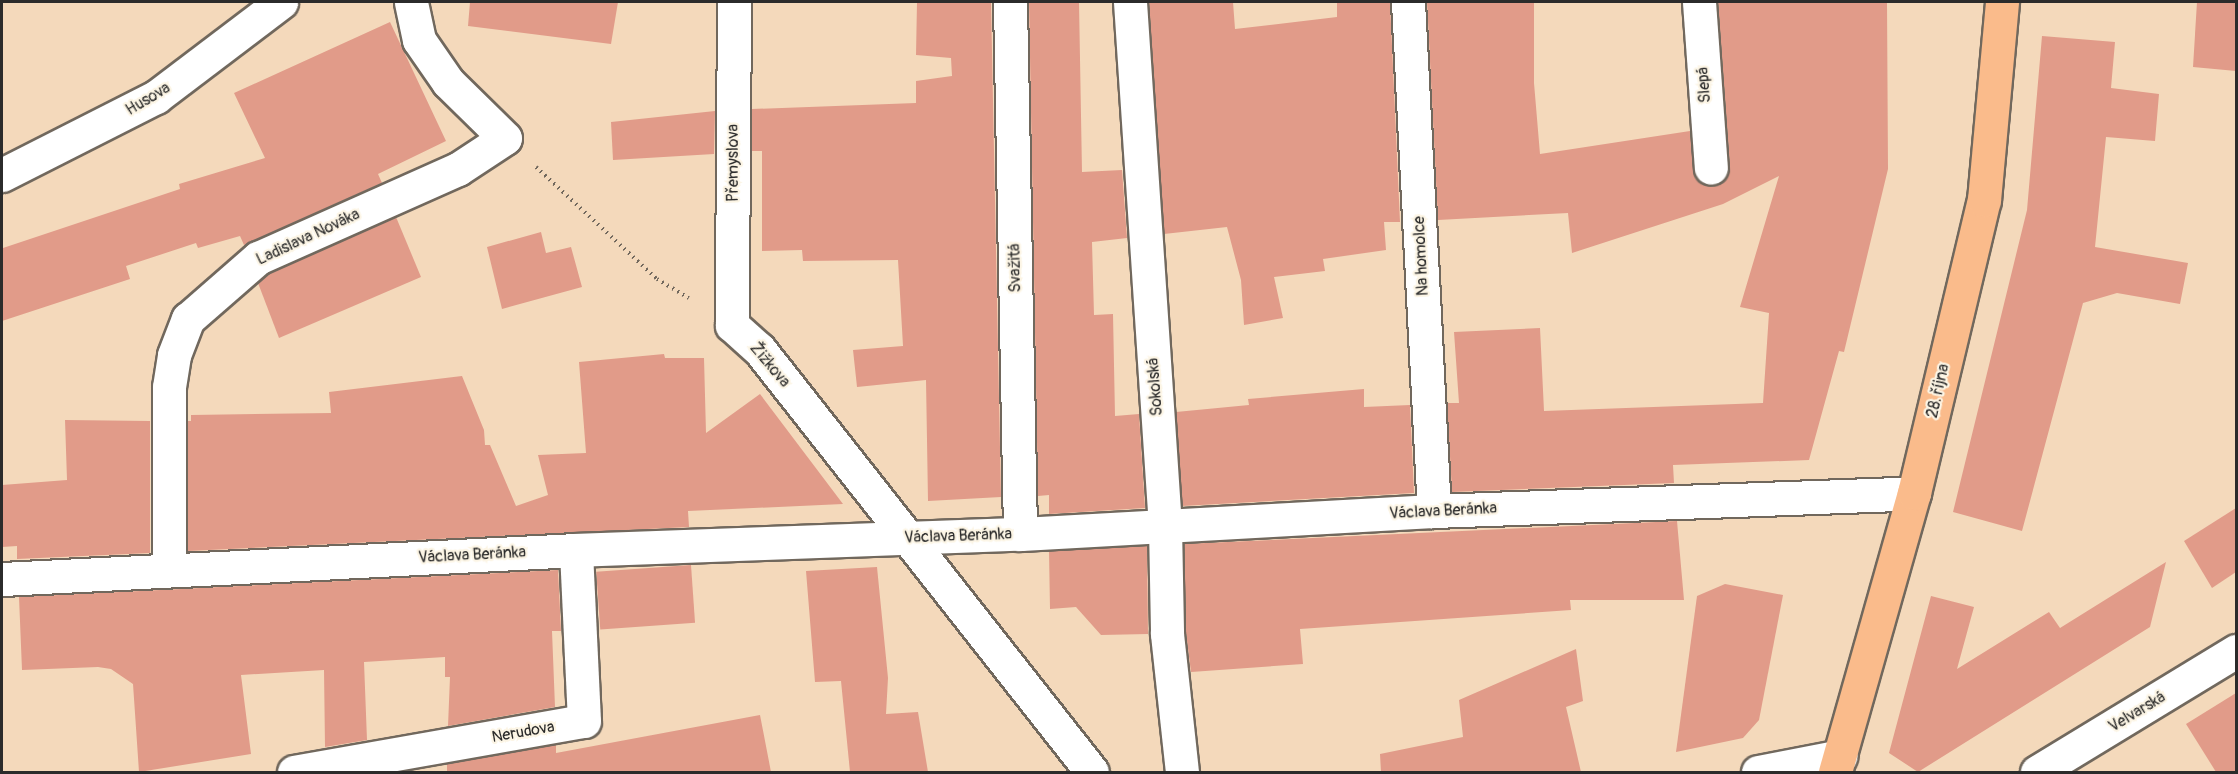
<!DOCTYPE html>
<meta charset="utf-8">
<style>
body{margin:0}
#map{position:relative;width:2238px;height:774px;overflow:hidden;background:#f4d9bb;font-family:Pangolin,sans-serif}
div>[style]{position:absolute}
.building>*{inset:0;background:#e19b89;transform-origin:0 0}
.path>*{height:4px;margin-top:-2px;transform-origin:0;background:repeating-linear-gradient(90deg,#71685d 0 1.5px,transparent 0 6px)}
.roads{filter:drop-shadow(2px 0 #71685d) drop-shadow(-2px 0 #71685d) drop-shadow(0 2px #71685d) drop-shadow(0 -2px #71685d)}
.minor>*{height:33px;margin:-16.5px;padding:0 16.5px;transform-origin:16.5px;border-radius:16.5px;background:#fff}
.major>*{height:33px;margin:-16.5px;padding:0 16.5px;transform-origin:16.5px;border-radius:16.5px;background:#fabb8b}
span{translate:-50% -50%;white-space:nowrap;text-align:center;line-height:1.15;-webkit-text-stroke:4.5px #fcf5e5;paint-order:stroke}
.street-label{font-size:16px;color:#2b2b2b}
.frame{position:absolute;inset:0;border:3px solid #2b2b2b;pointer-events:none}
</style>
<div id="map">
<div class="building">
<div style="clip-path:polygon(470px 2px,618px 2px,611px 44px,468px 26px)"></div>
<div style="clip-path:polygon(917px 2px,991px 2px,1001px 497px,928px 501px,926px 380px,857px 387px,853px 350px,903px 346px,898px 260px,803px 261px,802px 250px,762px 251px,762px 151px,752px 151px,752px 109px,916px 103px,916px 81px,952px 76px,951px 58px,916px 55px)"></div>
<div style="clip-path:polygon(1029px 2px,1079px 2px,1082px 172px,1122px 170px,1127px 238px,1092px 242px,1094px 315px,1113px 314px,1115px 416px,1139px 414px,1145px 508px,1049px 514px,1049px 495px,1038px 496px)"></div>
<div style="clip-path:polygon(1149px 2px,1233px 2px,1235px 29px,1337px 17px,1337px 2px,1390px 2px,1400px 222px,1384px 222px,1386px 250px,1323px 259px,1325px 271px,1274px 277px,1283px 318px,1244px 325px,1241px 280px,1227px 227px,1164px 234px)"></div>
<div style="clip-path:polygon(1427px 2px,1534px 2px,1534px 83px,1540px 154px,1690px 131px,1695px 178px,1712px 187px,1722px 183px,1730px 167px,1718px 2px,1887px 2px,1888px 169px,1844px 352px,1839px 351px,1809px 460px,1673px 465px,1674px 483px,1452px 492px,1447px 403px,1459px 403px,1454px 332px,1540px 328px,1544px 411px,1763px 403px,1769px 313px,1740px 307px,1779px 176px,1723px 204px,1572px 253px,1568px 213px,1438px 220px)"></div>
<div style="clip-path:polygon(2197px 2px,2236px 2px,2236px 71px,2193px 67px)"></div>
<div style="clip-path:polygon(390px 22px,446px 141px,378px 174px,382px 183px,244px 245px,240px 236px,198px 248px,196px 243px,126px 266px,130px 279px,2px 321px,3px 248px,180px 189px,179px 184px,265px 158px,234px 93px)"></div>
<div style="clip-path:polygon(2042px 36px,2115px 42px,2111px 88px,2159px 94px,2155px 141px,2106px 137px,2095px 247px,2188px 263px,2180px 304px,2117px 293px,2083px 303px,2022px 531px,1953px 512px,2027px 210px)"></div>
<div style="clip-path:polygon(715px 111px,714px 154px,613px 160px,611px 122px)"></div>
<div style="clip-path:polygon(396px 217px,421px 277px,279px 338px,258px 283px,268px 274px)"></div>
<div style="clip-path:polygon(541px 232px,546px 253px,571px 247px,582px 287px,502px 309px,487px 247px)"></div>
<div style="clip-path:polygon(664px 354px,665px 358px,704px 358px,706px 433px,760px 394px,843px 504px,688px 511px,689px 527px,188px 551px,188px 421px,191px 421px,191px 415px,331px 413px,329px 392px,462px 376px,484px 430px,485px 445px,490px 445px,516px 506px,548px 495px,538px 455px,586px 453px,579px 362px)"></div>
<div style="clip-path:polygon(1364px 389px,1364px 407px,1410px 405px,1414px 493px,1182px 506px,1176px 412px,1249px 405px,1248px 399px)"></div>
<div style="clip-path:polygon(65px 420px,150px 421px,150px 553px,17px 559px,17px 546px,2px 547px,2px 485px,67px 480px)"></div>
<div style="clip-path:polygon(2236px 508px,2236px 572px,2212px 588px,2184px 541px)"></div>
<div style="clip-path:polygon(1677px 521px,1684px 600px,1570px 600px,1571px 610px,1300px 629px,1303px 664px,1191px 672px,1186px 633px,1184px 544px)"></div>
<div style="clip-path:polygon(1147px 546px,1148px 634px,1101px 635px,1076px 607px,1050px 609px,1049px 551px)"></div>
<div style="clip-path:polygon(2166px 562px,2150px 627px,1918px 772px,1889px 753px,1931px 596px,1974px 607px,1957px 669px,2049px 612px,2060px 628px)"></div>
<div style="left:691px;top:565px;width:58px;height:95px;rotate:86deg"></div>
<div style="clip-path:polygon(877px 567px,888px 678px,886px 714px,918px 712px,928px 772px,850px 772px,841px 681px,815px 682px,806px 571px)"></div>
<div style="clip-path:polygon(558px 570px,561px 631px,552px 631px,555px 707px,448px 726px,450px 677px,445px 677px,445px 657px,364px 662px,367px 740px,325px 747px,324px 670px,241px 675px,251px 754px,139px 772px,133px 684px,111px 669px,98px 667px,22px 670px,19px 597px)"></div>
<div style="clip-path:polygon(1725px 584px,1783px 595px,1759px 720px,1743px 738px,1676px 752px,1697px 596px)"></div>
<div style="clip-path:polygon(1576px 649px,1583px 701px,1566px 707px,1581px 772px,1381px 772px,1380px 754px,1463px 737px,1459px 700px)"></div>
<div style="clip-path:polygon(2236px 693px,2236px 772px,2216px 772px,2186px 724px)"></div>
<div style="clip-path:polygon(760px 715px,771px 772px,447px 772px,447px 764px,556px 745px,556px 753px)"></div>
</div>
<div class="path">
<div style="left:536px;top:167px;width:165px;rotate:42.8deg"></div>
<div style="left:657px;top:279px;width:37px;rotate:31deg"></div>
</div>
<div class="roads">
<div class="minor">
<div style="left:734px;top:2px;width:323px;rotate:90.4deg"></div>
<div style="left:732px;top:325px;width:36px;rotate:42deg"></div>
<div style="left:759px;top:349px;width:538px;rotate:51.79deg"></div>
<div style="left:1010px;top:2px;width:532px;rotate:88.92deg"></div>
<div style="left:1130px;top:2px;width:525px;rotate:86.18deg"></div>
<div style="left:1165px;top:526px;width:108px;rotate:88.9deg"></div>
<div style="left:1167px;top:634px;width:139px;rotate:83.8deg"></div>
<div style="left:1408px;top:2px;width:510px;rotate:87.08deg"></div>
<div style="left:1699px;top:2px;width:166px;rotate:85.9deg"></div>
<div style="left:2px;top:175px;width:173px;rotate:-26.9deg"></div>
<div style="left:156px;top:97px;width:157px;rotate:-37.2deg"></div>
<div style="left:169px;top:570px;width:183px;rotate:-90deg"></div>
<div style="left:169px;top:387px;width:32px;rotate:-81deg"></div>
<div style="left:174px;top:355px;width:39px;rotate:-69deg"></div>
<div style="left:188px;top:319px;width:93px;rotate:-41.1deg"></div>
<div style="left:258px;top:258px;width:219px;rotate:-24deg"></div>
<div style="left:458px;top:169px;width:56px;rotate:-33.4deg"></div>
<div style="left:505px;top:138px;width:80px;rotate:-135.5deg"></div>
<div style="left:448px;top:82px;width:51px;rotate:-124.6deg"></div>
<div style="left:419px;top:40px;width:39px;rotate:-102deg"></div>
<div style="left:2px;top:579px;width:575px;rotate:-2.89deg"></div>
<div style="left:576px;top:550px;width:444px;rotate:-2.1deg"></div>
<div style="left:1020px;top:534px;width:415px;rotate:-3.2deg"></div>
<div style="left:1434px;top:511px;width:480px;rotate:-2.1deg"></div>
<div style="left:294px;top:772px;width:294px;rotate:-10deg"></div>
<div style="left:584px;top:721px;width:171px;rotate:-92.7deg"></div>
<div style="left:1758px;top:772px;width:84px;rotate:-11deg"></div>
<div style="left:2037px;top:772px;width:233px;rotate:-31.3deg"></div>
</div>
<div class="major">
<div style="left:1835px;top:772px;width:290px;rotate:-74.2deg"></div>
<div style="left:1914px;top:493px;width:301px;rotate:-76.6deg"></div>
<div style="left:1984px;top:200px;width:199px;rotate:-84.8deg"></div>
</div>
</div>
<div class="street-label">
<span style="left:1704px;top:85px;rotate:-94deg">Slepá</span>
<span style="left:148px;top:99px;rotate:-31deg">Husova</span>
<span style="left:733px;top:163px;rotate:-90deg">Přemyslova</span>
<span style="left:308px;top:237px;rotate:-25deg">Ladislava Nováka</span>
<span style="left:1421px;top:256px;rotate:-93deg">Na homolce</span>
<span style="left:1015px;top:268px;rotate:-91deg">Svažitá</span>
<span style="left:770px;top:365px;rotate:50deg">Žižkova</span>
<span style="left:1155px;top:387px;rotate:-94deg">Sokolská</span>
<span style="left:1938px;top:391px;rotate:-77deg">28. října</span>
<span style="left:1443px;top:511px;rotate:-3deg">Václava Beránka</span>
<span style="left:958px;top:536px;rotate:-2deg">Václava Beránka</span>
<span style="left:472px;top:555px;rotate:-3deg">Václava Beránka</span>
<span style="left:2137px;top:712px;rotate:-31deg">Velvarská</span>
<span style="left:523px;top:732px;rotate:-10deg">Nerudova</span>
</div>
<div class="frame"></div>
</div>
